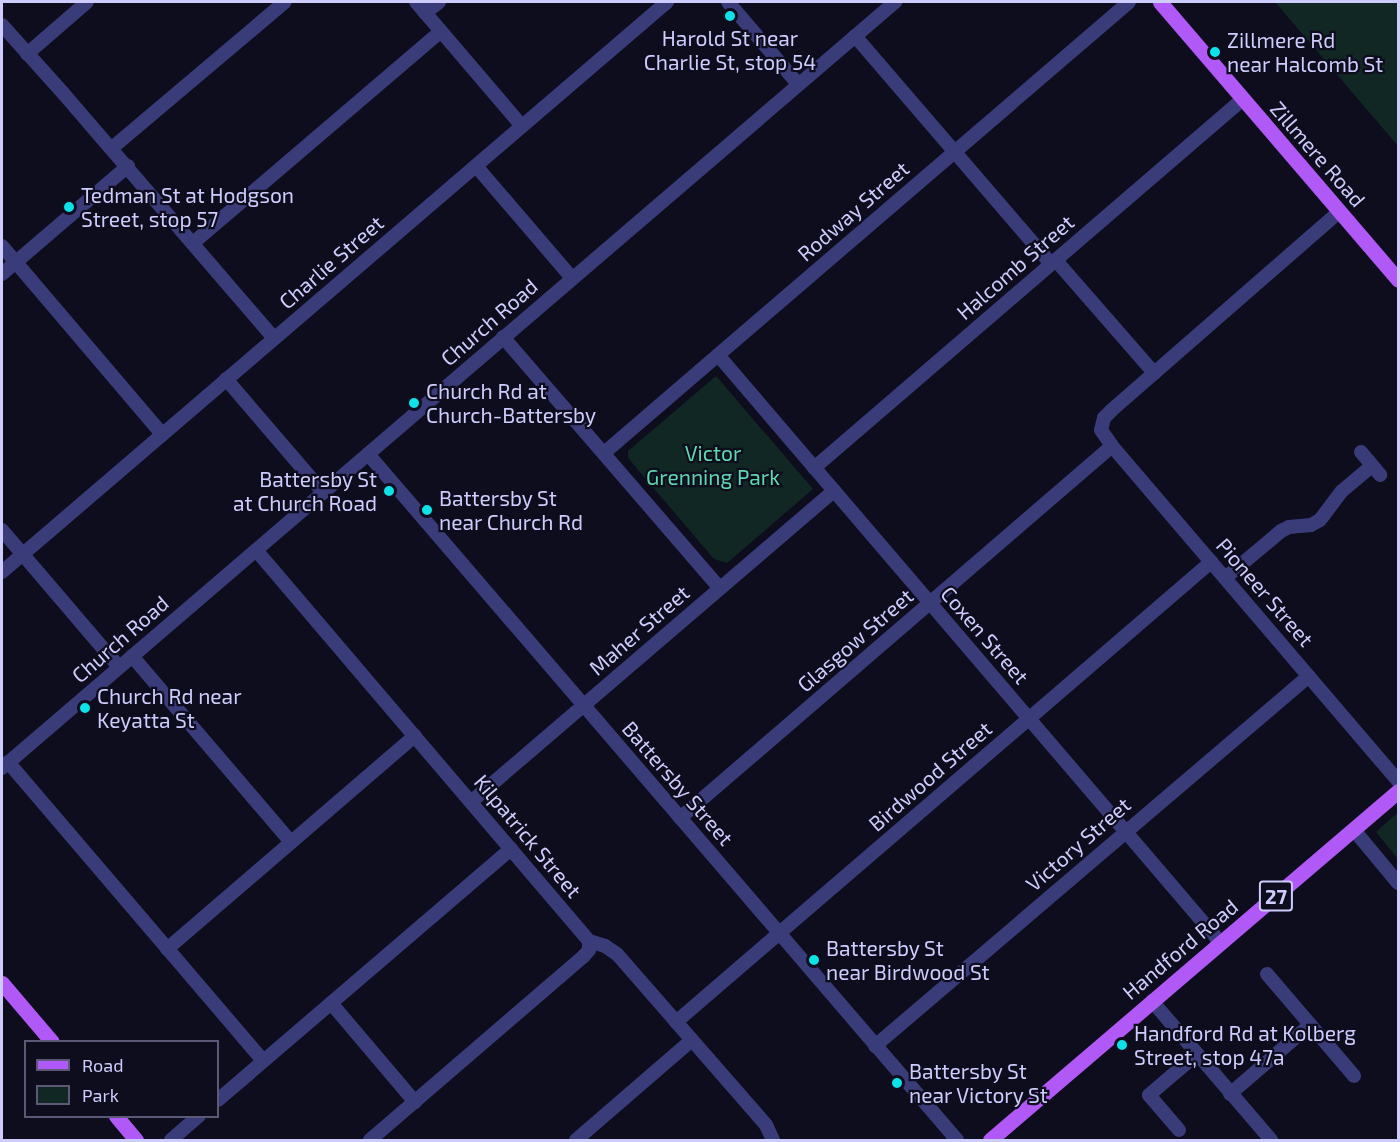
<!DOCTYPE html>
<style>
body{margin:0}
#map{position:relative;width:1400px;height:1142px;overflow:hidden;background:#0e0d1d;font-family:"Exo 2",sans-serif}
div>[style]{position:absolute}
.green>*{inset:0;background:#102724}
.minor>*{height:14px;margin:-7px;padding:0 7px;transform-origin:7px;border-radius:7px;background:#3a3c7a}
.major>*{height:15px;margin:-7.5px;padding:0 7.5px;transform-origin:7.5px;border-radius:7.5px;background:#b059f6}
.dots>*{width:16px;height:16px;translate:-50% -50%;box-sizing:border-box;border:3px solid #0e0d1d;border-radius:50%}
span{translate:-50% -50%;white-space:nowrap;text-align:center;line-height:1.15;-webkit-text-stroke:4.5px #0e0d1d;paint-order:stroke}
.shield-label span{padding:2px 4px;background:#0e0d1d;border:2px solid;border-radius:4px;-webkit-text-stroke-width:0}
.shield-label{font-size:20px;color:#ceccfc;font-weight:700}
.poi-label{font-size:21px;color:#ceccfc}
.left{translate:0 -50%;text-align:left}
.right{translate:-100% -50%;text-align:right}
.street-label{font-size:21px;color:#ceccfc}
.park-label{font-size:21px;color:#5dd8b0}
.frame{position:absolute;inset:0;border:3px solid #ceccfc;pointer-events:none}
.legend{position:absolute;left:24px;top:1040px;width:195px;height:78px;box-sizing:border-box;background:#0e0d1d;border:2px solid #5b5976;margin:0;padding:8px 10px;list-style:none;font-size:18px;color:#ceccfc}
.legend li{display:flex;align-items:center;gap:12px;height:30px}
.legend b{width:30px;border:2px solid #5b5976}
</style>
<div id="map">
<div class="green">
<div style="clip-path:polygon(1275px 2px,1398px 2px,1398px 146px)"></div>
<div style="clip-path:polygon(716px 376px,813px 489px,727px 563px,714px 559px,628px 458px,628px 451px)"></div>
<div style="clip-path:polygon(1398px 812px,1398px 859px,1376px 832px)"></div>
</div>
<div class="minor">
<div style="left:416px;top:2px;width:163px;rotate:49.5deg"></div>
<div style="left:728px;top:2px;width:108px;rotate:49.5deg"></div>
<div style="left:425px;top:13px;width:18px;rotate:-38deg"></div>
<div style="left:2px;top:25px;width:91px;rotate:48.1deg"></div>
<div style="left:63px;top:93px;width:323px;rotate:49.3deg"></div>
<div style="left:855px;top:36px;width:296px;rotate:49.3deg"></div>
<div style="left:1048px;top:260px;width:12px;rotate:20deg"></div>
<div style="left:1059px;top:264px;width:145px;rotate:48.9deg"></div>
<div style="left:27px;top:54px;width:79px;rotate:-40.9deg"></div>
<div style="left:112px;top:148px;width:226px;rotate:-40.2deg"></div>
<div style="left:476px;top:166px;width:148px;rotate:49.4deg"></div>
<div style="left:1340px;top:211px;width:304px;rotate:138.9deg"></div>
<div style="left:1111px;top:411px;width:10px;rotate:135deg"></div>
<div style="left:1104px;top:418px;width:12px;rotate:104deg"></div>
<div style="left:1101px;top:430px;width:19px;rotate:55deg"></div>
<div style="left:1112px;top:446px;width:440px;rotate:49.5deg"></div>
<div style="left:193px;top:243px;width:326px;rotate:-40.5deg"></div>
<div style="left:2px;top:246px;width:247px;rotate:49.6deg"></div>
<div style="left:2px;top:274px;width:166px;rotate:-40.6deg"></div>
<div style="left:503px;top:337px;width:332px;rotate:49.2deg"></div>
<div style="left:718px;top:355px;width:772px;rotate:49.46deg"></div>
<div style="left:226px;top:379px;width:149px;rotate:49.4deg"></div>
<div style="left:1361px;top:452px;width:30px;rotate:50deg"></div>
<div style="left:604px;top:453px;width:692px;rotate:-40.66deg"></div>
<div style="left:368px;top:454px;width:904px;rotate:49.35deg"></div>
<div style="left:814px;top:468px;width:566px;rotate:-40.7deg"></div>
<div style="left:2px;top:530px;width:180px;rotate:49.5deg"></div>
<div style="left:256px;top:550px;width:514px;rotate:49.58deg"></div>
<div style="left:589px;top:941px;width:17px;rotate:17deg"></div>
<div style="left:605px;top:946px;width:14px;rotate:34deg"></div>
<div style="left:617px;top:954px;width:227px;rotate:48.9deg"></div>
<div style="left:766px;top:1125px;width:17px;rotate:65deg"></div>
<div style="left:2px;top:572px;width:876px;rotate:-40.6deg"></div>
<div style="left:1225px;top:578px;width:73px;rotate:-40deg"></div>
<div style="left:1281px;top:531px;width:9px;rotate:-27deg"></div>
<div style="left:1289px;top:527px;width:22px;rotate:-5deg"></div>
<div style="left:1311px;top:525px;width:10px;rotate:-29deg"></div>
<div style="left:1320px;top:520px;width:36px;rotate:-53deg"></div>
<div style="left:1342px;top:491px;width:39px;rotate:-40deg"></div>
<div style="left:132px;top:656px;width:245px;rotate:49.5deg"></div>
<div style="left:8px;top:762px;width:393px;rotate:49.5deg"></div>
<div style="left:2px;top:768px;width:1177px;rotate:-40.62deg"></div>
<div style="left:472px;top:801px;width:477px;rotate:-40.6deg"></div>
<div style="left:680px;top:818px;width:570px;rotate:-40.73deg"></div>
<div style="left:1354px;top:830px;width:69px;rotate:50.3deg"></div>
<div style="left:167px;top:949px;width:327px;rotate:-40.7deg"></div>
<div style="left:1267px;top:974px;width:134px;rotate:49.5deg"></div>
<div style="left:1152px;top:1001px;width:183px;rotate:49.4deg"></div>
<div style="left:331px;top:1003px;width:130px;rotate:49.7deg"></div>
<div style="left:676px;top:1022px;width:706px;rotate:-40.69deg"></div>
<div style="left:875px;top:1046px;width:570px;rotate:-40.45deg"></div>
<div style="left:1230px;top:1094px;width:106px;rotate:-40.8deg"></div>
<div style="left:218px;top:1100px;width:386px;rotate:-40.6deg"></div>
<div style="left:1179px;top:1130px;width:46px;rotate:-130.6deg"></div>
<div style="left:1149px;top:1095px;width:63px;rotate:-40.5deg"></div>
<div style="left:171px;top:1140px;width:37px;rotate:-41deg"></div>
<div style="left:370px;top:1140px;width:281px;rotate:-40.7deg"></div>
<div style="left:583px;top:957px;width:9px;rotate:-49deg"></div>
<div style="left:589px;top:950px;width:9px;rotate:-90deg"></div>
<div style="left:576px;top:1140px;width:153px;rotate:-40.8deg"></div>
</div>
<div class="major">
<div style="left:1160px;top:2px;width:366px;rotate:49.4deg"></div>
<div style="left:2px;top:983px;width:77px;rotate:49.7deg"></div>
<div style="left:116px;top:1116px;width:31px;rotate:50deg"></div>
<div style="left:990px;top:1140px;width:537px;rotate:-40.54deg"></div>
</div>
<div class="dots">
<div style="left:730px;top:16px;background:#0ce2e8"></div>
<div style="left:1215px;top:52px;background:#0ce2e8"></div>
<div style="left:69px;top:207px;background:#0ce2e8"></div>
<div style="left:414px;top:403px;background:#0ce2e8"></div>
<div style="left:389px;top:491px;background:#0ce2e8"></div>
<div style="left:427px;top:510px;background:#0ce2e8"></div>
<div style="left:85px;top:708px;background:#0ce2e8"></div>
<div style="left:814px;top:960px;background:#0ce2e8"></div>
<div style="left:1122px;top:1045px;background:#0ce2e8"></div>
<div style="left:897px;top:1083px;background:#0ce2e8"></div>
</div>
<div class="shield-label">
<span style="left:1276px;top:896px">27</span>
</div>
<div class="poi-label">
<span style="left:730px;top:50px">Harold St near<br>Charlie St, stop 54</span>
<span class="left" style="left:1227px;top:52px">Zillmere Rd<br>near Halcomb St</span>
<span class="left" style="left:81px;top:207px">Tedman St at Hodgson<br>Street, stop 57</span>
<span class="left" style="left:426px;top:403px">Church Rd at<br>Church-Battersby</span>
<span class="right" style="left:377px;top:491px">Battersby St<br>at Church Road</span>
<span class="left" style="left:439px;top:510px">Battersby St<br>near Church Rd</span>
<span class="left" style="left:97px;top:708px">Church Rd near<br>Keyatta St</span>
<span class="left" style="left:826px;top:960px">Battersby St<br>near Birdwood St</span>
<span class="left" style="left:1134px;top:1045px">Handford Rd at Kolberg<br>Street, stop 47a</span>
<span class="left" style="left:909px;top:1083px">Battersby St<br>near Victory St</span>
</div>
<div class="street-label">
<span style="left:1318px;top:154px;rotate:49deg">Zillmere Road</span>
<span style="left:853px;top:211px;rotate:-41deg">Rodway Street</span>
<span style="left:331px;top:262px;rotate:-41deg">Charlie Street</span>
<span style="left:1015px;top:267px;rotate:-41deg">Halcomb Street</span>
<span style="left:489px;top:322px;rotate:-41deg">Church Road</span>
<span style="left:1265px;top:592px;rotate:49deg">Pioneer Street</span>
<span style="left:639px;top:630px;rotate:-41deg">Maher Street</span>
<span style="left:985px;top:635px;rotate:49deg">Coxen Street</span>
<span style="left:120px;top:639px;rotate:-41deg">Church Road</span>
<span style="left:855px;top:640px;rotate:-41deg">Glasgow Street</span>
<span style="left:930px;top:776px;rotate:-41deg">Birdwood Street</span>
<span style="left:678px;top:783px;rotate:49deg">Battersby Street</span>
<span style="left:528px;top:836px;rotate:50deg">Kilpatrick Street</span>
<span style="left:1078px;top:844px;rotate:-41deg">Victory Street</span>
<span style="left:1180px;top:949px;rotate:-40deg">Handford Road</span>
</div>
<div class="park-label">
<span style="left:713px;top:465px">Victor<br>Grenning Park</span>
</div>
<div class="frame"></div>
<ul class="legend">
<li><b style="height:8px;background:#b059f6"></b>Road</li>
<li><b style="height:16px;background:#102724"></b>Park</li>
</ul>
</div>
